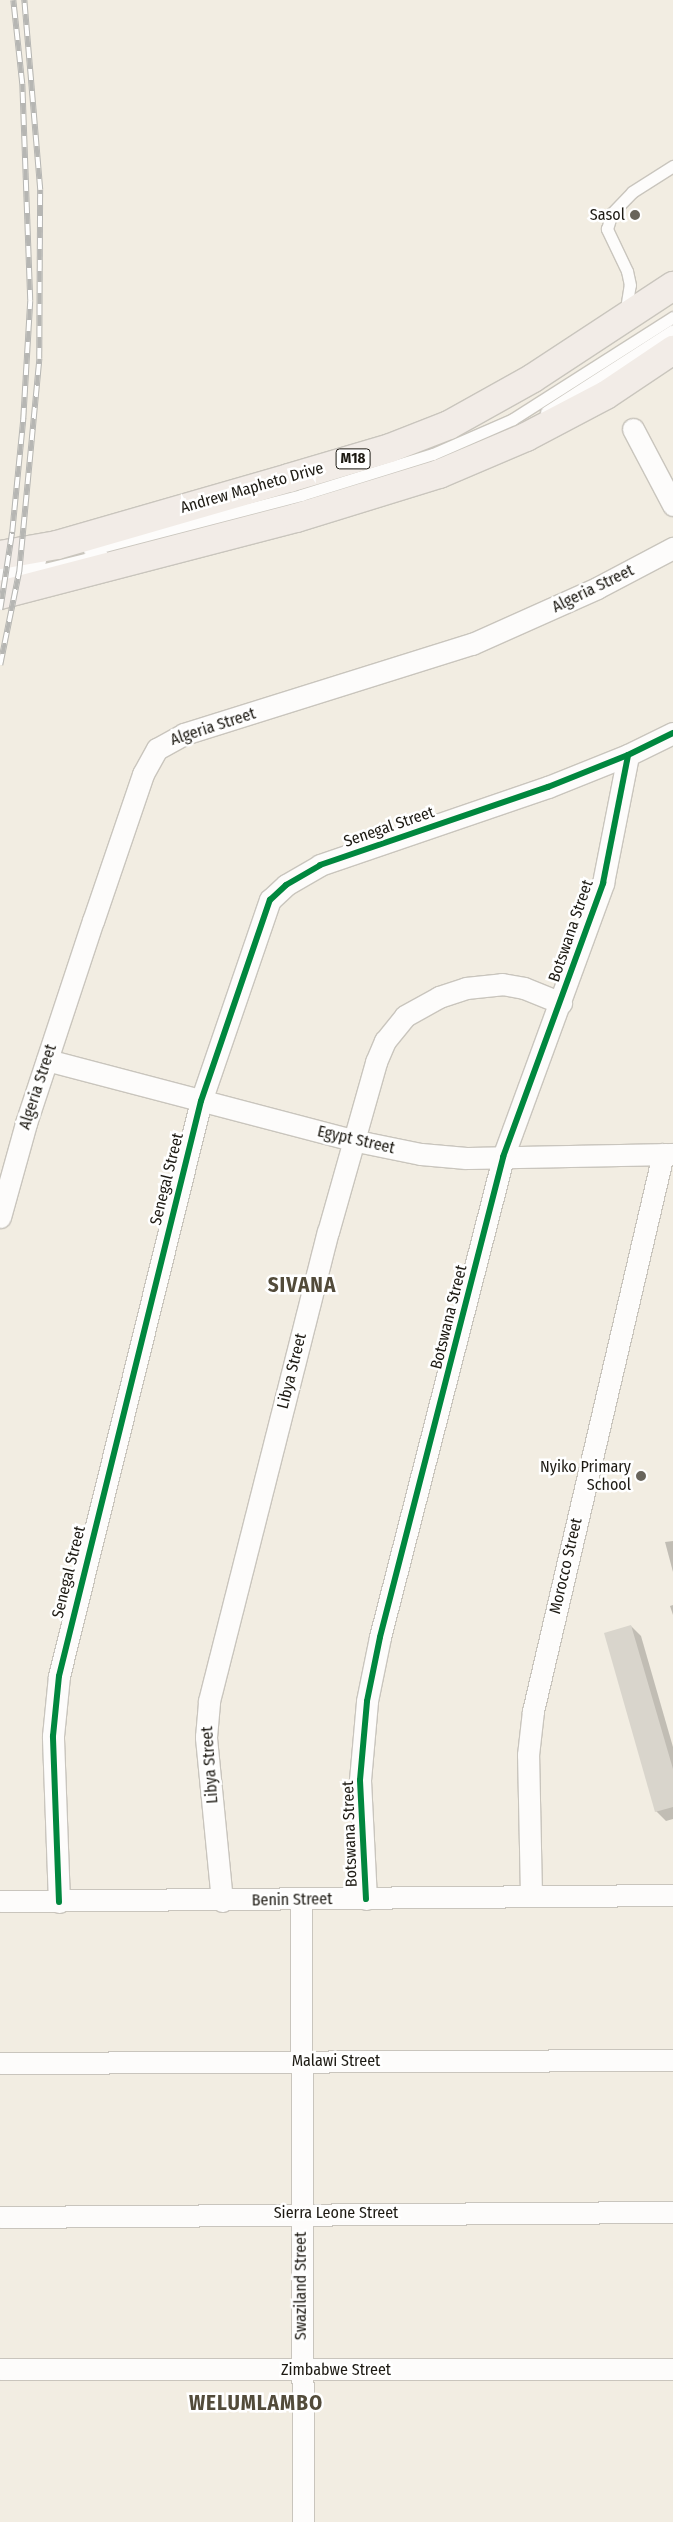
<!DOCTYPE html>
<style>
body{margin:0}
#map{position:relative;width:673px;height:2522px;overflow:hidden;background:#f2ede2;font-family:"Fira Sans Condensed",sans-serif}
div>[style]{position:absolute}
.shadow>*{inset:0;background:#0003}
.building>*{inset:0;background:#d9d5cc}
.roads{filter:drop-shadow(1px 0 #c9c5bd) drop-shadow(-1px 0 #c9c5bd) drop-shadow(0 1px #c9c5bd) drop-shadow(0 -1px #c9c5bd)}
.lane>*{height:11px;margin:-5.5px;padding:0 5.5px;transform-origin:5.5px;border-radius:5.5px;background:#fdfcfb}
.street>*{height:21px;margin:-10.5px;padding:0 10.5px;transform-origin:10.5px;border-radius:10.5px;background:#fdfcfb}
.primary>*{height:28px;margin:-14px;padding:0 14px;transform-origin:14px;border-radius:14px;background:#f2ece7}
.rail>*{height:5.5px;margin-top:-2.75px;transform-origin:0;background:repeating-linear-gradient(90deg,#fff 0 11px,#b6b6b3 0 22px);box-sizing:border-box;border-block:1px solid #b6b6b3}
.cycleway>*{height:6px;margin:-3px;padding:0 3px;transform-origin:3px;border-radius:3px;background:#00873e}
.dots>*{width:14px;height:14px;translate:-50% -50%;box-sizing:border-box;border:2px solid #fff;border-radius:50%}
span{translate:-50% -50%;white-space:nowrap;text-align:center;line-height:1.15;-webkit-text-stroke:5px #fff;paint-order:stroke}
.shield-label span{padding:1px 4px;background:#fff;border:1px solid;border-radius:4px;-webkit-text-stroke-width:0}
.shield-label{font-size:15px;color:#1d1a13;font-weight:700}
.poi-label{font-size:16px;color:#1d1a13}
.right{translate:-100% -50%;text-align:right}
.street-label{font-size:16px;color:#1d1a13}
.district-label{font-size:21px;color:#524b3a;font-weight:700;letter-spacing:1px}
</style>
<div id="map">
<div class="shadow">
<div style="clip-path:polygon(673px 1541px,673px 1572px,665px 1542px)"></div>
<div style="clip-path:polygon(673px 1605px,673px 1615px,670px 1606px)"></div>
<div style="clip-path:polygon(631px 1626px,641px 1636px,673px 1747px,673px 1819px,666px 1821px,656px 1811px)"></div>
</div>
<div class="building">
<div style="clip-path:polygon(631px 1625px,673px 1769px,673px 1807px,655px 1812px,604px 1633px)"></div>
</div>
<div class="roads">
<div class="lane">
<div style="left:625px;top:315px;width:30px;rotate:-81deg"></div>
<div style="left:630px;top:285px;width:14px;rotate:-102deg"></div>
<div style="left:627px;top:271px;width:47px;rotate:-115.5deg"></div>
<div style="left:607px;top:229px;width:17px;rotate:-73deg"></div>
<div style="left:612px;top:213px;width:29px;rotate:-46deg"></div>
<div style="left:632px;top:192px;width:49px;rotate:-32.4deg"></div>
<div style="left:546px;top:412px;width:151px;rotate:-32.8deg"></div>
<div style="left:89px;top:550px;width:219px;rotate:-14.5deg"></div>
<div style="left:301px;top:495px;width:138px;rotate:-17.3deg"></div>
<div style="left:433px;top:454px;width:87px;rotate:-23.6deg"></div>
<div style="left:513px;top:419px;width:190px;rotate:-32.5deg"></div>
<div style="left:0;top:570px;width:41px;rotate:-12.7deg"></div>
<div style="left:0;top:580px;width:105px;rotate:-13.8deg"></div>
</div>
<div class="street">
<div style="left:633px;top:429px;width:86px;rotate:62.2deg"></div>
<div style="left:47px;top:1060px;width:315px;rotate:14.7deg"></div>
<div style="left:352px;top:1140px;width:70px;rotate:11.5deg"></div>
<div style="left:421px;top:1154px;width:45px;rotate:5.1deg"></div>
<div style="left:466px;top:1158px;width:207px;rotate:-1.1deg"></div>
<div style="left:0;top:1217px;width:98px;rotate:-74.5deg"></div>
<div style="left:26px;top:1123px;width:213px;rotate:-71.7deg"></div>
<div style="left:93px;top:921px;width:155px;rotate:-71.2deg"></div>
<div style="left:143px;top:774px;width:29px;rotate:-61deg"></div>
<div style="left:157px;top:749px;width:31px;rotate:-29deg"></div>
<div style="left:184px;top:734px;width:302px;rotate:-17.4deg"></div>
<div style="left:472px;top:644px;width:137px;rotate:-24.1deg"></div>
<div style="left:597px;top:588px;width:86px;rotate:-27.8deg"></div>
<div style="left:531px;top:1895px;width:140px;rotate:-91.2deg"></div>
<div style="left:528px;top:1755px;width:44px;rotate:-83.5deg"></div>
<div style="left:533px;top:1711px;width:572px;rotate:-76.86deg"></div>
<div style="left:366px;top:1899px;width:119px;rotate:-92.9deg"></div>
<div style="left:360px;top:1780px;width:79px;rotate:-84.9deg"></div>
<div style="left:367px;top:1701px;width:65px;rotate:-78.5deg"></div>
<div style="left:380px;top:1637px;width:496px;rotate:-75.6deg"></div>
<div style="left:503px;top:1157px;width:292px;rotate:-69.9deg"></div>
<div style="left:603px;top:883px;width:130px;rotate:-78.9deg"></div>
<div style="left:301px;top:1900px;width:622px;rotate:89.82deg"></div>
<div style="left:0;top:1901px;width:673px;rotate:-0.51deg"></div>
<div style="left:222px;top:1901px;width:165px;rotate:-95.6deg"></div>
<div style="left:206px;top:1737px;width:36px;rotate:-85deg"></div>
<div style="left:209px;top:1701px;width:484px;rotate:-75.8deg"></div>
<div style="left:328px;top:1232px;width:177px;rotate:-74.2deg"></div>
<div style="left:376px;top:1062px;width:23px;rotate:-67deg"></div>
<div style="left:385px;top:1041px;width:32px;rotate:-51deg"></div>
<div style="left:405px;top:1016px;width:39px;rotate:-29deg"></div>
<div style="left:439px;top:997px;width:28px;rotate:-18deg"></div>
<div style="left:466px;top:988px;width:36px;rotate:-6deg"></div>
<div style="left:502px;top:984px;width:22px;rotate:10deg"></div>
<div style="left:524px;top:988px;width:40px;rotate:22deg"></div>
<div style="left:59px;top:1902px;width:166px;rotate:-92.1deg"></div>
<div style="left:53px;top:1736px;width:60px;rotate:-84.3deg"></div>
<div style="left:59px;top:1676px;width:592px;rotate:-76.13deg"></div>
<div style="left:201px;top:1101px;width:213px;rotate:-71.1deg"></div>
<div style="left:270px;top:900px;width:22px;rotate:-43deg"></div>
<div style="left:286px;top:885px;width:39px;rotate:-30deg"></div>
<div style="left:320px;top:865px;width:241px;rotate:-18.9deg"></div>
<div style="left:548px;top:787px;width:86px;rotate:-21.8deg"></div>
<div style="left:628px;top:755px;width:50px;rotate:-26.1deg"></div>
<div style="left:0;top:2063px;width:673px;rotate:-0.26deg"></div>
<div style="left:0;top:2217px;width:673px;rotate:-0.43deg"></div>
<div style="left:0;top:2369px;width:673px"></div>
</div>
<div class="primary">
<div style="left:0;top:555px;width:58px;rotate:-10deg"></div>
<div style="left:57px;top:545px;width:241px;rotate:-16.1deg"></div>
<div style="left:289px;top:478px;width:105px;rotate:-16.5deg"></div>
<div style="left:390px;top:448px;width:63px;rotate:-21.3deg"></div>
<div style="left:449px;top:425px;width:96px;rotate:-29.2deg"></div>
<div style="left:533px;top:378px;width:168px;rotate:-33.3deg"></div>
<div style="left:0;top:595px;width:306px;rotate:-14.6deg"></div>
<div style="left:296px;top:518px;width:150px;rotate:-17.1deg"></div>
<div style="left:439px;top:474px;width:95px;rotate:-23deg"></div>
<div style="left:526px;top:437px;width:90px;rotate:-27.7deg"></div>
<div style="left:606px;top:395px;width:81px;rotate:-33.9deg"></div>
</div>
</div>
<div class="rail">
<div style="left:0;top:610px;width:79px;rotate:-81.3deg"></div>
<div style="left:12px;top:532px;width:114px;rotate:-84.4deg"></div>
<div style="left:23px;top:419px;width:118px;rotate:-86.6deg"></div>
<div style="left:30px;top:301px;width:217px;rotate:-92.1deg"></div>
<div style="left:22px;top:84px;width:84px;rotate:-96.1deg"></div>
<div style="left:0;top:665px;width:95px;rotate:-78.5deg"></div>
<div style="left:19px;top:572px;width:214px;rotate:-84.6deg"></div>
<div style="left:39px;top:359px;width:169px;rotate:-89.7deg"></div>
<div style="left:40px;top:190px;width:191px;rotate:-94.8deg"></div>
</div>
<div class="cycleway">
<div style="left:366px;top:1899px;width:119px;rotate:-92.9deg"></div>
<div style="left:360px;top:1780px;width:79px;rotate:-84.9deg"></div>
<div style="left:367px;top:1701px;width:65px;rotate:-78.5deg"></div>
<div style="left:380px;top:1637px;width:496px;rotate:-75.6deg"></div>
<div style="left:503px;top:1157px;width:292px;rotate:-69.9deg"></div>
<div style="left:603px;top:883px;width:130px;rotate:-78.9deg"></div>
<div style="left:59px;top:1902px;width:166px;rotate:-92.1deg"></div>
<div style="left:53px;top:1736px;width:60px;rotate:-84.3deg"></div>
<div style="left:59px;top:1676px;width:592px;rotate:-76.13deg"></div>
<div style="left:201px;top:1101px;width:213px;rotate:-71.1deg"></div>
<div style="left:270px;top:900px;width:22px;rotate:-43deg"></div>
<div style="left:286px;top:885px;width:39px;rotate:-30deg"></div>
<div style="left:320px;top:865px;width:241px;rotate:-18.9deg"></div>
<div style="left:548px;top:787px;width:86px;rotate:-21.8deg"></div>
<div style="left:628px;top:755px;width:50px;rotate:-26.1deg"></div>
</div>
<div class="dots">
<div style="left:635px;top:215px;background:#68645b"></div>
<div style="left:641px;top:1476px;background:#68645b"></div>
</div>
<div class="shield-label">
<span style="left:353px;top:459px">M18</span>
</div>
<div class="poi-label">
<span class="right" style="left:625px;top:215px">Sasol</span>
<span class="right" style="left:631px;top:1476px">Nyiko Primary<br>School</span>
</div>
<div class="street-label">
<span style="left:252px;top:488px;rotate:-16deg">Andrew Mapheto Drive</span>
<span style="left:593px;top:589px;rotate:-26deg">Algeria Street</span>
<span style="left:213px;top:727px;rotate:-18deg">Algeria Street</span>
<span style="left:389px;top:827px;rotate:-19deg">Senegal Street</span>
<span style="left:571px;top:931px;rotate:-71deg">Botswana Street</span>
<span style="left:38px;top:1087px;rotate:-72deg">Algeria Street</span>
<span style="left:356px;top:1140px;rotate:13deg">Egypt Street</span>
<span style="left:167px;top:1179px;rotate:-76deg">Senegal Street</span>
<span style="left:449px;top:1317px;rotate:-76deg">Botswana Street</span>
<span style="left:292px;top:1371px;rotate:-76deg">Libya Street</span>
<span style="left:566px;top:1566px;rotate:-77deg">Morocco Street</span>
<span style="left:69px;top:1572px;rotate:-76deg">Senegal Street</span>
<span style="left:210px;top:1765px;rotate:-94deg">Libya Street</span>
<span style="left:350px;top:1834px;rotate:-92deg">Botswana Street</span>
<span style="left:292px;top:1900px;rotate:-1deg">Benin Street</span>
<span style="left:336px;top:2061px">Malawi Street</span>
<span style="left:336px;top:2213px">Sierra Leone Street</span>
<span style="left:301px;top:2286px;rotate:-90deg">Swaziland Street</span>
<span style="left:336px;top:2370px">Zimbabwe Street</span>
</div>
<div class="district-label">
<span style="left:302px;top:1285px">SIVANA</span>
<span style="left:256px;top:2403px">WELUMLAMBO</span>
</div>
</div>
